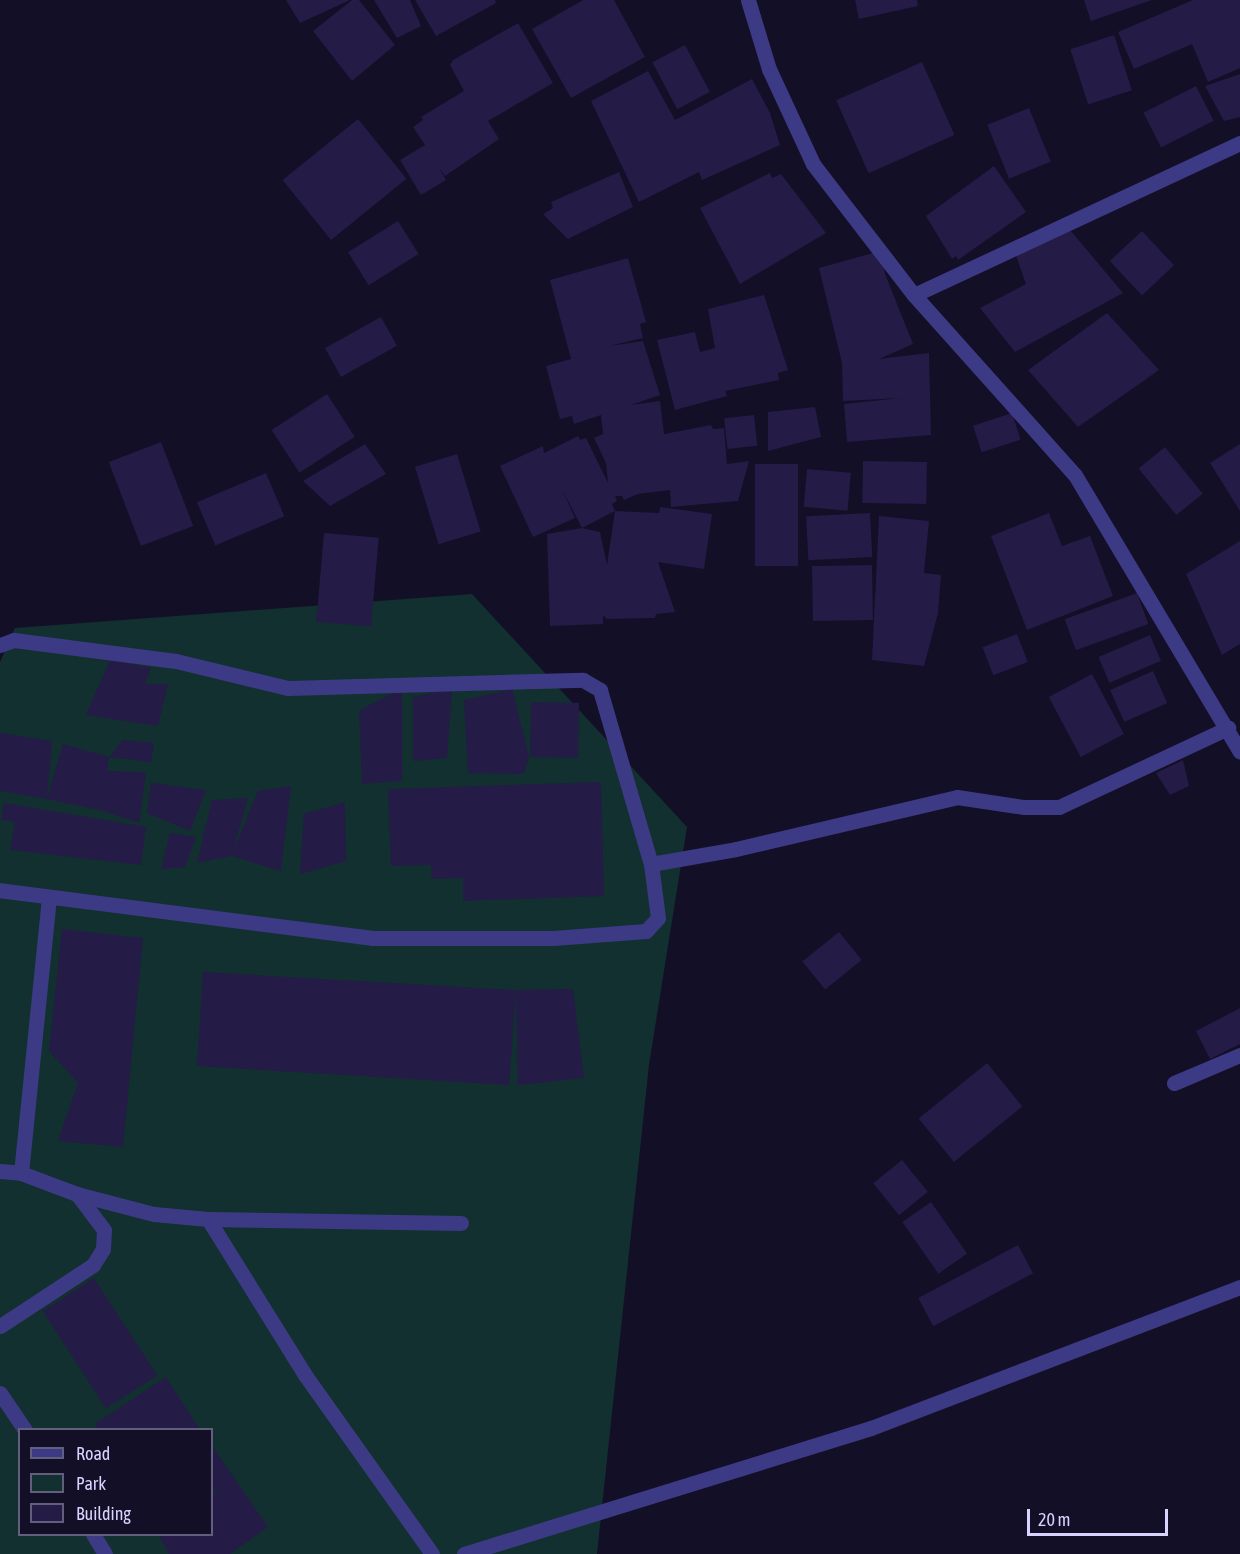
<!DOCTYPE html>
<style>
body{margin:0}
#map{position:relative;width:1240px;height:1554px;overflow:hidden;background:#130f26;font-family:"Asap Condensed",sans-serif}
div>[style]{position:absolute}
.green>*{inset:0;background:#12302f}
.building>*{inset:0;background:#241b47;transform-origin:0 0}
.minor>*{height:15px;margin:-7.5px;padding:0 7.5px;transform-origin:7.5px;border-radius:7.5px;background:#3d3a85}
span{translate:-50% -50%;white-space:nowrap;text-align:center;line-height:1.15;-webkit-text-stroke:4.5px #130f26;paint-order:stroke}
.legend{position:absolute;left:18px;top:1428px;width:195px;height:108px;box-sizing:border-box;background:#130f26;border:2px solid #625e7d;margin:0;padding:8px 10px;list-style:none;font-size:18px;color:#d9d4ff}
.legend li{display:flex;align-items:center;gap:12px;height:30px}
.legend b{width:30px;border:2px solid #625e7d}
.scale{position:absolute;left:1027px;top:1509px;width:141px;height:27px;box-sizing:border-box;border:3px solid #d9d4ff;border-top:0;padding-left:8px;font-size:18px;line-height:21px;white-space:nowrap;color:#d9d4ff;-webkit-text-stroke:4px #130f26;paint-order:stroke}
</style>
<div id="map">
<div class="green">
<div style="clip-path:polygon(evenodd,472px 594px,687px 827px,649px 1065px,597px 1554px,0 1554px,0 662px,15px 628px,472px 594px,20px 1430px,212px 1430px,212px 1534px,20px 1534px,20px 1430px)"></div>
</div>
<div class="building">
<div style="clip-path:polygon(286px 0,350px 0,300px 23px)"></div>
<div style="clip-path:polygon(352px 0,359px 0,395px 45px,352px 81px,313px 31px)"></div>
<div style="clip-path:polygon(374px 0,410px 0,421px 26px,397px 38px)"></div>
<div style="clip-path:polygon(415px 0,495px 0,496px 3px,436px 36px)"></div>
<div style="clip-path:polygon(583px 0,614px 0,645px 57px,571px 98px,532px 29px)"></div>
<div style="clip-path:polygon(855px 0,917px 0,918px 6px,859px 19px)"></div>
<div style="clip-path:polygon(1084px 0,1152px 0,1091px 21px)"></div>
<div style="clip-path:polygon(1193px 0,1240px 0,1240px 68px,1208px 82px,1192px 44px,1134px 69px,1118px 32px)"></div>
<div style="clip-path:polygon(518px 23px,553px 83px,488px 121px,499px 139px,445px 176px,438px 166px,446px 180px,421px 195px,400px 160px,425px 145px,413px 127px,423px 120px,421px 117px,464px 91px,450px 65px,453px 60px)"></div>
<div style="left:1114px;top:35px;width:58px;height:46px;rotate:72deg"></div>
<div style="left:685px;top:45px;width:53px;height:37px;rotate:62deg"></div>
<div style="left:922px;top:62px;width:80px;height:94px;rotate:66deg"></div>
<div style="clip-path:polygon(648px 71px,675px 120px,752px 79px,770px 113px,780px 145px,702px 180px,699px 172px,639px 202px,591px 101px)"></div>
<div style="clip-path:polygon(1240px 74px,1240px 117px,1224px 121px,1205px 86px)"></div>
<div style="left:1196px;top:86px;width:39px;height:59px;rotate:63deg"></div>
<div style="left:1029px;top:108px;width:58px;height:45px;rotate:68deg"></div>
<div style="left:358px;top:119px;width:77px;height:97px;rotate:51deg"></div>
<div style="clip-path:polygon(994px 166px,1026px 212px,958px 260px,956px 256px,952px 259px,926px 216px)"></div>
<div style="clip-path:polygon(619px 172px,633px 207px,568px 239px,543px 214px,553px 208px,551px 202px)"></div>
<div style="clip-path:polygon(770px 173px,772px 178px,781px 174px,826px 233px,740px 284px,700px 208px)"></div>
<div style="left:398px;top:221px;width:39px;height:59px;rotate:58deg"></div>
<div style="clip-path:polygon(1071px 231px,1123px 293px,1015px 352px,980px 308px,1026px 284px,1015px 253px)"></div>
<div style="left:1142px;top:231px;width:47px;height:44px;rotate:47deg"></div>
<div style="clip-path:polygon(880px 251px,885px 274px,913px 344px,879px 359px,929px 353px,931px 435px,847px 442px,844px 404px,901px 398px,843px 401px,842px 363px,819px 268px)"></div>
<div style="clip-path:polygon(628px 258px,646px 322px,640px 324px,643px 338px,609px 346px,643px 341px,660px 395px,631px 405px,660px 401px,664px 434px,711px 425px,713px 429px,724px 428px,727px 464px,749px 461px,738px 501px,671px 507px,670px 490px,638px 494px,624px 500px,622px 496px,615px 496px,617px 501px,612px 504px,615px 511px,582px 528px,600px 532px,607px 565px,615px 511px,659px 513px,660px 507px,712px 514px,704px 569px,658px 562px,675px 612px,656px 614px,655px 618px,607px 619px,603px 615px,603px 624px,550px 626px,547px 534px,582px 528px,563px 491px,575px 518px,533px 537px,500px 466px,543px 446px,544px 453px,578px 436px,580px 440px,586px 438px,608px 483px,606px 463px,594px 438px,603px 434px,601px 415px,574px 424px,572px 416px,560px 419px,546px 366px,571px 359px,550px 280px)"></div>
<div style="clip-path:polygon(764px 295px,788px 370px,778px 373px,779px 380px,725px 391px,727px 396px,675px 410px,657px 340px,695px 332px,700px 352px,715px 348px,708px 309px)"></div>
<div style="clip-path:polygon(1107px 313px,1159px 370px,1078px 427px,1028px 370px)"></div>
<div style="left:381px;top:317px;width:33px;height:64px;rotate:61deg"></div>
<div style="left:327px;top:394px;width:51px;height:66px;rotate:57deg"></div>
<div style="clip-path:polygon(815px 407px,821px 437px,768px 451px,768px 412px)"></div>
<div style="left:1012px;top:413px;width:28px;height:41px;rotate:72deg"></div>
<div style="left:754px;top:415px;width:31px;height:30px;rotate:84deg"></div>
<div style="left:161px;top:442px;width:90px;height:56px;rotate:69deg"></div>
<div style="clip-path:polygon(365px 444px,386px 474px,330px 506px,303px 481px)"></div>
<div style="clip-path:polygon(1240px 444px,1240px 511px,1210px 463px)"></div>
<div style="left:1165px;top:447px;width:60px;height:34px;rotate:51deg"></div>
<div style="left:457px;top:454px;width:81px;height:44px;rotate:73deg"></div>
<div style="left:863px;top:461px;width:64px;height:42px;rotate:1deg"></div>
<div style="left:755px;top:464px;width:43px;height:102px"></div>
<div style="left:807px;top:469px;width:44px;height:38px;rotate:5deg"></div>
<div style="left:266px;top:473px;width:47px;height:75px;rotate:67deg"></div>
<div style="left:870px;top:513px;width:44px;height:64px;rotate:87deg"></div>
<div style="clip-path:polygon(1049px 513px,1062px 546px,1090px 536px,1113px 596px,1027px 630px,991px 536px)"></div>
<div style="clip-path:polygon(879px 516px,929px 521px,924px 573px,941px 575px,938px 613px,924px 666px,872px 660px)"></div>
<div style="left:324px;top:533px;width:55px;height:89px;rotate:5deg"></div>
<div style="clip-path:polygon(1240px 541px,1240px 644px,1222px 655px,1186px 574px)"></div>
<div style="left:872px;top:565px;width:55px;height:60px;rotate:89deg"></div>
<div style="left:1137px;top:593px;width:33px;height:77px;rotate:70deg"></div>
<div style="left:1017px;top:634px;width:30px;height:37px;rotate:69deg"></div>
<div style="left:1150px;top:635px;width:28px;height:56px;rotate:67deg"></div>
<div style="clip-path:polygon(110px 660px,151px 668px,145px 684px,168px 684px,158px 726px,86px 715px)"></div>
<div style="left:1153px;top:671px;width:35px;height:47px;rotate:66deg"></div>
<div style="left:1092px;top:674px;width:68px;height:49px;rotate:62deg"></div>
<div style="clip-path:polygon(402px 688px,402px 781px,362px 784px,359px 711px)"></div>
<div style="clip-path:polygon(452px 689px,447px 758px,413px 761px,413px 697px)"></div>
<div style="clip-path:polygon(512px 689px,529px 757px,524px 774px,468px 773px,464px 700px)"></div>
<div style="left:531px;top:702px;width:48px;height:55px;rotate:1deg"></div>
<div style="clip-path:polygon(0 733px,52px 741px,47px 799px,0 791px)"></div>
<div style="clip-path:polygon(123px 740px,154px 743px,151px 762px,109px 757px)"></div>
<div style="clip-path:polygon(63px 744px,109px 757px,107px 771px,146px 772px,139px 823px,100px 810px,47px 799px)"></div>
<div style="clip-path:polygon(1183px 760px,1189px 786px,1170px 795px,1156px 773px)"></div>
<div style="clip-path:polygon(601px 782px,604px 896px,463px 901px,463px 878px,432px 879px,431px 865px,391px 866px,388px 789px)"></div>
<div style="clip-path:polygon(151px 783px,206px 790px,190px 831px,147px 813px)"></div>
<div style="clip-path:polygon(291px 786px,281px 871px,231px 856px,197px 863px,212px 800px,248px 798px,232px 854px,258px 791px)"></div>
<div style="clip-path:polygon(345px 802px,346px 861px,300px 874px,304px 814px)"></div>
<div style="clip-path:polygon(4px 803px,146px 827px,141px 865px,10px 850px,15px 822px,1px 820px)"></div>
<div style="clip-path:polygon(170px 833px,196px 837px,185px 867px,161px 869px)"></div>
<div style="clip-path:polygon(62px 929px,143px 938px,123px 1147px,58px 1141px,78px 1083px,49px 1051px)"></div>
<div style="left:839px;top:932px;width:36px;height:47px;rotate:51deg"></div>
<div style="clip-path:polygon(203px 972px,516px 990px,573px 989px,584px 1078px,518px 1085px,516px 993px,509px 1085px,197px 1066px)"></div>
<div style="clip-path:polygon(1240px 1008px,1240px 1044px,1210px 1059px,1196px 1031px)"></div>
<div style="left:987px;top:1063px;width:56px;height:88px;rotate:51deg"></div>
<div style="left:902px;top:1160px;width:41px;height:37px;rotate:51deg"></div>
<div style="left:931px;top:1202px;width:63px;height:35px;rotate:55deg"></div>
<div style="left:1018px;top:1245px;width:32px;height:113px;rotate:62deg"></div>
<div style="left:94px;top:1278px;width:116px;height:61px;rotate:57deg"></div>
<div style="clip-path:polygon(166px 1377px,200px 1430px,99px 1430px,95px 1424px)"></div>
<div style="clip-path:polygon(212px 1446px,268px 1527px,230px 1554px,169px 1554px,158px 1534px,212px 1534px,212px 1495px,225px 1485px,212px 1493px)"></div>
</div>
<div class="minor">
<div style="left:748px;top:0;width:72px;rotate:73.1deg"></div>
<div style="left:769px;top:69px;width:105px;rotate:65.1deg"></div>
<div style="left:813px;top:164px;width:165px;rotate:52.4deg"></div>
<div style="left:914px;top:295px;width:241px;rotate:48.2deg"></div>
<div style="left:1075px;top:475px;width:322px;rotate:59.2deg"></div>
<div style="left:914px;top:295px;width:360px;rotate:-25deg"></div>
<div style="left:0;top:645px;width:15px;rotate:-20deg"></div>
<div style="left:14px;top:640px;width:163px;rotate:7.4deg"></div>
<div style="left:176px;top:661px;width:115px;rotate:13.6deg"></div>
<div style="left:288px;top:688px;width:295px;rotate:-1.6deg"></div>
<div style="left:583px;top:680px;width:20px;rotate:30deg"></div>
<div style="left:600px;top:690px;width:181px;rotate:73.7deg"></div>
<div style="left:651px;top:864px;width:54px;rotate:82.6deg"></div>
<div style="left:658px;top:918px;width:18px;rotate:133deg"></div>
<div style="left:646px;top:931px;width:93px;rotate:175.7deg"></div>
<div style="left:553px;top:938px;width:180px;rotate:180deg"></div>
<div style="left:373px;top:938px;width:376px;rotate:-172.7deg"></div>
<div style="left:651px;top:864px;width:86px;rotate:-10deg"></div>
<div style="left:736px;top:849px;width:227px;rotate:-13.2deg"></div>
<div style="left:957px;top:797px;width:68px;rotate:8.5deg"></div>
<div style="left:1024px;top:807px;width:35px"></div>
<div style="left:1059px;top:807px;width:187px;rotate:-25.1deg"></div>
<div style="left:1174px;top:1083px;width:72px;rotate:-23deg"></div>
<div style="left:0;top:1171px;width:21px;rotate:5deg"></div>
<div style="left:21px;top:1173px;width:60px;rotate:20.6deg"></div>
<div style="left:77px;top:1194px;width:45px;rotate:53.1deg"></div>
<div style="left:104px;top:1230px;width:19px;rotate:93deg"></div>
<div style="left:103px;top:1249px;width:19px;rotate:122deg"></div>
<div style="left:93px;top:1265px;width:111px;rotate:146.7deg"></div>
<div style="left:21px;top:1173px;width:276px;rotate:-84.2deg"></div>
<div style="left:77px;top:1194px;width:80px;rotate:14.6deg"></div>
<div style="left:154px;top:1214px;width:54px;rotate:5.3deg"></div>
<div style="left:208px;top:1219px;width:253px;rotate:0.9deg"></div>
<div style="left:208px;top:1219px;width:184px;rotate:58.1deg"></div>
<div style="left:305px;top:1375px;width:219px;rotate:54.6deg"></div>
<div style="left:0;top:1393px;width:45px;rotate:56deg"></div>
<div style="left:93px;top:1534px;width:23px;rotate:59deg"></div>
<div style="left:464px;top:1554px;width:426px;rotate:-17.2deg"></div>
<div style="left:871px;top:1428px;width:395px;rotate:-20.9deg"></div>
</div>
<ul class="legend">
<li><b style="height:8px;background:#3d3a85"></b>Road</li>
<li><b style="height:16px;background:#12302f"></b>Park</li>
<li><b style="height:16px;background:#241b47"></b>Building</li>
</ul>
<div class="scale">20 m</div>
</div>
